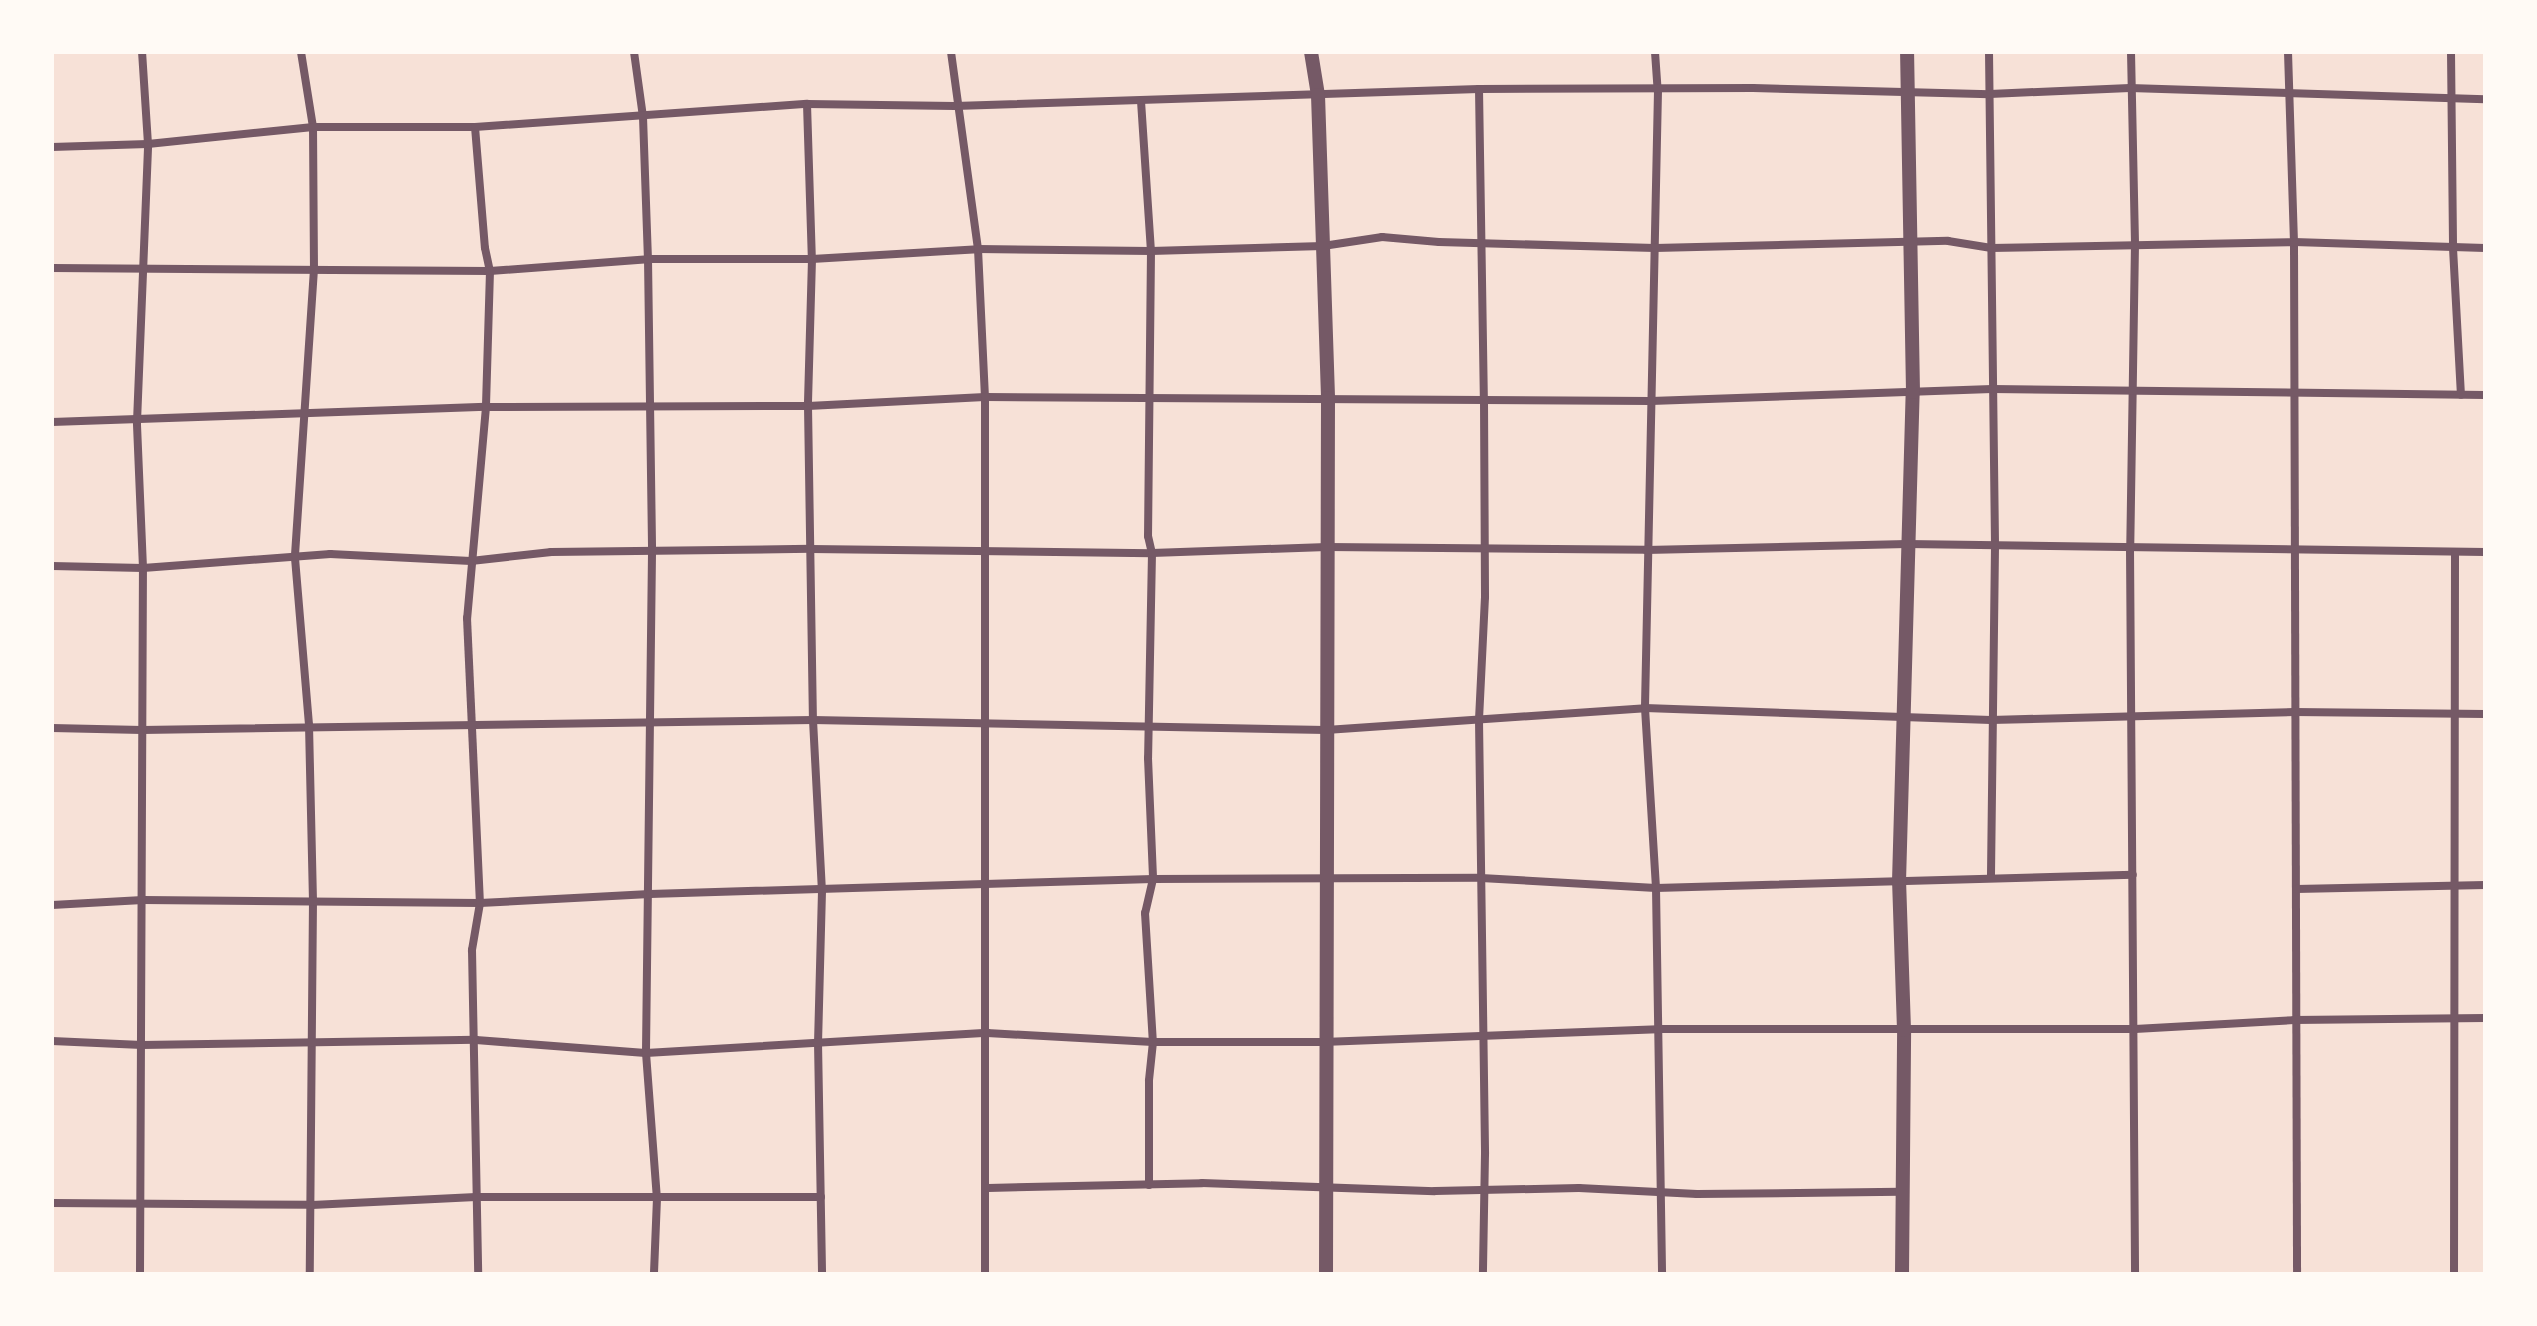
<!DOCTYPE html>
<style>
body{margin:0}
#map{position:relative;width:2537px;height:1326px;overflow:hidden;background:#f7e1d7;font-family:"Fira Sans",sans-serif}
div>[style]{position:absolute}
.minor>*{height:8px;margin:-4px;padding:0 4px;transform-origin:4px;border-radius:4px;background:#755966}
.tertiary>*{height:14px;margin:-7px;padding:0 7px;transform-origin:7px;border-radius:7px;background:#755966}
span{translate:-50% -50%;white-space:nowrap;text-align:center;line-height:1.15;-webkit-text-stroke:7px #fffaf5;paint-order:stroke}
.frame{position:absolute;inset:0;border:54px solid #fffaf5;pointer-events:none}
</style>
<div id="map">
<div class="minor">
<div style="left:301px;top:52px;width:76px;rotate:80.9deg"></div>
<div style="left:313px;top:127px;width:142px;rotate:89.6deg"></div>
<div style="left:314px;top:269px;width:290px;rotate:93.8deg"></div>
<div style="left:295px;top:558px;width:168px;rotate:85.2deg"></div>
<div style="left:309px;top:725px;width:175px;rotate:88.7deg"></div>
<div style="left:313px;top:900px;width:374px;rotate:90.5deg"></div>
<div style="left:634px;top:52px;width:66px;rotate:82.1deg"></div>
<div style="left:643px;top:117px;width:142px;rotate:88deg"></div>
<div style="left:648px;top:259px;width:294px;rotate:89.2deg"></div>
<div style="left:652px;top:553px;width:500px;rotate:90.69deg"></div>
<div style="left:646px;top:1053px;width:145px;rotate:85.7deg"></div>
<div style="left:657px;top:1198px;width:76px;rotate:92.3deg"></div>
<div style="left:951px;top:52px;width:199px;rotate:82.2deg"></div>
<div style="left:978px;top:249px;width:148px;rotate:87.3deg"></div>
<div style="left:985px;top:397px;width:877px;rotate:90deg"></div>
<div style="left:1655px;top:52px;width:39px;rotate:86deg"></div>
<div style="left:1658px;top:91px;width:617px;rotate:91.21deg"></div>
<div style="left:1645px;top:708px;width:180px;rotate:86.5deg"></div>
<div style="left:1656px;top:888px;width:386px;rotate:89.1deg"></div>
<div style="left:1989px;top:52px;width:495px;rotate:89.3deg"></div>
<div style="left:1995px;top:547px;width:330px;rotate:90.7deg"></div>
<div style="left:2131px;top:52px;width:192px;rotate:88.8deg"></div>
<div style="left:2135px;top:244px;width:305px;rotate:90.9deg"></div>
<div style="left:2130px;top:549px;width:725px;rotate:89.6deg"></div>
<div style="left:2288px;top:52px;width:190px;rotate:88.2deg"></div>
<div style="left:2294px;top:242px;width:1032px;rotate:89.83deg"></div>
<div style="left:2451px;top:52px;width:196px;rotate:89.4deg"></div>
<div style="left:2453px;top:248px;width:147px;rotate:86.9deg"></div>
<div style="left:1479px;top:89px;width:312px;rotate:89.1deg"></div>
<div style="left:1484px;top:401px;width:196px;rotate:89.7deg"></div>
<div style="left:1485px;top:597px;width:123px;rotate:92.8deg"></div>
<div style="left:1479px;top:720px;width:434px;rotate:89.2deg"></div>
<div style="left:1485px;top:1154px;width:120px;rotate:91deg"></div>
<div style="left:1141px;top:101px;width:150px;rotate:86.2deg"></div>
<div style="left:1151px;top:251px;width:285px;rotate:90.6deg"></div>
<div style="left:1148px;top:536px;width:17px;rotate:77deg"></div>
<div style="left:1152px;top:553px;width:205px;rotate:91.1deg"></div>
<div style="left:1148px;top:758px;width:121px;rotate:87.6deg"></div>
<div style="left:1153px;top:879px;width:35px;rotate:103deg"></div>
<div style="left:1145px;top:913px;width:129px;rotate:86.5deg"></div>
<div style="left:1153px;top:1042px;width:39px;rotate:96deg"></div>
<div style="left:1149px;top:1081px;width:104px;rotate:90deg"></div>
<div style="left:807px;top:104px;width:155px;rotate:88.2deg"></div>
<div style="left:812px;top:259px;width:147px;rotate:91.6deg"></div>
<div style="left:808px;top:406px;width:314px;rotate:89.1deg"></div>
<div style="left:813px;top:720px;width:171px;rotate:87deg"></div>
<div style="left:822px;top:891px;width:151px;rotate:91.5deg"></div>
<div style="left:818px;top:1042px;width:232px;rotate:89deg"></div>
<div style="left:475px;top:127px;width:121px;rotate:85.3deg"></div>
<div style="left:485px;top:248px;width:24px;rotate:78deg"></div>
<div style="left:490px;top:271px;width:136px;rotate:91.7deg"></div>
<div style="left:486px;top:407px;width:212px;rotate:95.1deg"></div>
<div style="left:467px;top:618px;width:285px;rotate:87.4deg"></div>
<div style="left:480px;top:903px;width:48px;rotate:99.7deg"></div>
<div style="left:472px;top:950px;width:324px;rotate:88.9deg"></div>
<div style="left:52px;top:147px;width:96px;rotate:-1.8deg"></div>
<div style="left:148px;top:144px;width:166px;rotate:-5.9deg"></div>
<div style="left:313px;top:127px;width:162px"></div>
<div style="left:475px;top:127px;width:333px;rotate:-4deg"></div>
<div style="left:807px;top:104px;width:148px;rotate:0.8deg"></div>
<div style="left:955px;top:106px;width:524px;rotate:-1.86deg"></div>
<div style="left:1479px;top:89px;width:274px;rotate:-0.2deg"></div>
<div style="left:1753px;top:88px;width:237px;rotate:1.5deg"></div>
<div style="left:1990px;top:94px;width:140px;rotate:-2.5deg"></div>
<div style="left:2130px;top:88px;width:355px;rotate:1.8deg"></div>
<div style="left:52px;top:268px;width:438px;rotate:0.4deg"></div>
<div style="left:490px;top:271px;width:158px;rotate:-4.3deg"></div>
<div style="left:648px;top:259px;width:164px"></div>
<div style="left:812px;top:259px;width:166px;rotate:-3.4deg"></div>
<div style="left:978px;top:249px;width:173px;rotate:0.7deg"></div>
<div style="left:1151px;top:251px;width:172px;rotate:-1.7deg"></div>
<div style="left:1323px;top:246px;width:60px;rotate:-8.7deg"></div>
<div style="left:1382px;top:237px;width:57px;rotate:5deg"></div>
<div style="left:1439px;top:242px;width:216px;rotate:1.6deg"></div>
<div style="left:1655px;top:248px;width:293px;rotate:-1.4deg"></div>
<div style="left:1948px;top:241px;width:44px;rotate:9.2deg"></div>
<div style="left:1991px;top:248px;width:303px;rotate:-1.1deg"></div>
<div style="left:2294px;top:242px;width:191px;rotate:1.8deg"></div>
<div style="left:52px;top:422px;width:434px;rotate:-2deg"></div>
<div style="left:486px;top:407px;width:322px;rotate:-0.2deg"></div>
<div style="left:808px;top:406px;width:177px;rotate:-2.9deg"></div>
<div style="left:985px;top:397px;width:666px;rotate:0.34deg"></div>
<div style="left:1651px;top:401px;width:341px;rotate:-2deg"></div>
<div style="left:1992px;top:389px;width:493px;rotate:0.7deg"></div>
<div style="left:52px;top:566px;width:91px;rotate:1.3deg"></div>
<div style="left:143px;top:568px;width:188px;rotate:-4.3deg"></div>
<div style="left:330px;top:554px;width:141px;rotate:2.8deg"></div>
<div style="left:471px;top:561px;width:81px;rotate:-6.4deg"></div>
<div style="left:551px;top:552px;width:260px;rotate:-0.7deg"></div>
<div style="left:811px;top:549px;width:341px;rotate:0.7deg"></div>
<div style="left:1152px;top:553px;width:175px;rotate:-2deg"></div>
<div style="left:1327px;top:547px;width:319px;rotate:0.5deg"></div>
<div style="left:1646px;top:550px;width:261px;rotate:-1.3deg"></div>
<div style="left:1907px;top:544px;width:578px;rotate:0.79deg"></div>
<div style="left:52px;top:728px;width:90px;rotate:1.3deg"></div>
<div style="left:142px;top:730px;width:671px;rotate:-0.85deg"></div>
<div style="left:813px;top:720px;width:513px;rotate:1.12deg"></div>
<div style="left:1326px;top:730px;width:320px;rotate:-3.9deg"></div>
<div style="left:1645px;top:708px;width:346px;rotate:2deg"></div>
<div style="left:1991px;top:720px;width:303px;rotate:-1.5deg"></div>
<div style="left:2294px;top:712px;width:191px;rotate:0.6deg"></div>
<div style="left:2296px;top:889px;width:189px;rotate:-1.2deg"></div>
<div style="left:52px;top:905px;width:91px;rotate:-3.1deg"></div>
<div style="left:143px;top:900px;width:337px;rotate:0.5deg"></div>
<div style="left:480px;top:903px;width:170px;rotate:-3deg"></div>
<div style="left:650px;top:894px;width:503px;rotate:-1.71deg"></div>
<div style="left:1153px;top:879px;width:328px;rotate:-0.2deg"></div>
<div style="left:1481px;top:878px;width:175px;rotate:3.3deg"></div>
<div style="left:1656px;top:888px;width:477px;rotate:-1.6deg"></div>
<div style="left:52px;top:1041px;width:90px;rotate:2.5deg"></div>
<div style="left:142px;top:1045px;width:334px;rotate:-0.9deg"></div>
<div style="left:476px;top:1040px;width:170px;rotate:4.4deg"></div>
<div style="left:646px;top:1053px;width:342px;rotate:-3.4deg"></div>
<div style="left:987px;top:1033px;width:166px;rotate:3.1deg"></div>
<div style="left:1153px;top:1042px;width:170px"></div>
<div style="left:1323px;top:1042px;width:335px;rotate:-2.2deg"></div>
<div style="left:1658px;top:1029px;width:477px"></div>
<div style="left:2135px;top:1029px;width:159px;rotate:-3.2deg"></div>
<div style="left:2294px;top:1020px;width:191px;rotate:-0.6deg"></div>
<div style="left:988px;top:1188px;width:214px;rotate:-1.3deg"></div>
<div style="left:1202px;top:1183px;width:233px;rotate:2deg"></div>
<div style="left:1435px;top:1191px;width:144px;rotate:-1.2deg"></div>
<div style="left:1579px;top:1188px;width:118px;rotate:2.9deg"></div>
<div style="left:1697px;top:1194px;width:203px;rotate:-0.6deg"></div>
<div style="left:52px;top:1203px;width:260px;rotate:0.4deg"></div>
<div style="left:312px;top:1205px;width:164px;rotate:-2.8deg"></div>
<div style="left:476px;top:1197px;width:345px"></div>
<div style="left:140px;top:1274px;width:706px;rotate:-89.76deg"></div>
<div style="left:143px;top:568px;width:146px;rotate:-92.4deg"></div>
<div style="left:137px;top:422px;width:278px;rotate:-87.7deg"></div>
<div style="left:148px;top:144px;width:92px;rotate:-93.7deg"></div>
<div style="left:2454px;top:1274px;width:722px;rotate:-89.92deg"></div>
</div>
<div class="tertiary">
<div style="left:1311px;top:52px;width:44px;rotate:80.8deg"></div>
<div style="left:1318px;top:95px;width:303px;rotate:88.1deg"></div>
<div style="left:1328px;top:398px;width:876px;rotate:90.13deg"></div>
<div style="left:1902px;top:1274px;width:244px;rotate:-89.5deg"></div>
<div style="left:1904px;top:1030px;width:148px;rotate:-91.9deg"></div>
<div style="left:1899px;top:882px;width:490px;rotate:-88.4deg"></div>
<div style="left:1913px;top:392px;width:340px;rotate:-91deg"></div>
</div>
<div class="frame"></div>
</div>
